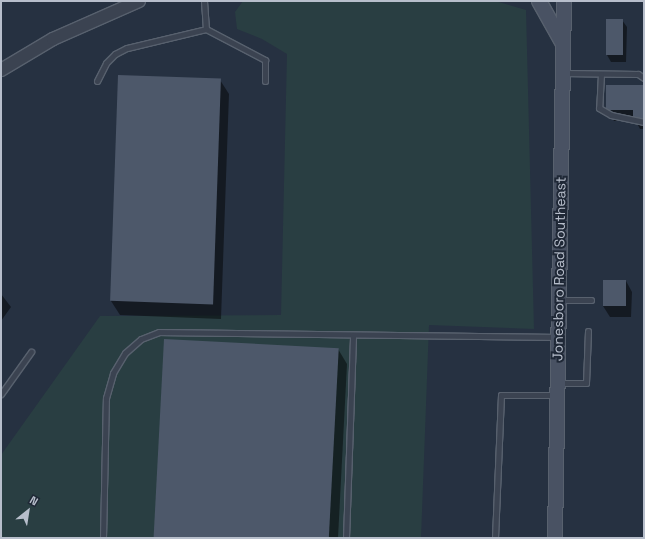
<!DOCTYPE html>
<style>
body{margin:0}
#map{position:relative;width:645px;height:539px;overflow:hidden;background:#263141;font-family:"Space Grotesk",sans-serif}
div>[style]{position:absolute}
.green>*{inset:0;background:#293e42}
.shadow>*{inset:0;background:#0007}
.building>*{inset:0;background:#4d586a;transform-origin:0 0}
.roads{filter:drop-shadow(1px 0 #58616e) drop-shadow(-1px 0 #58616e) drop-shadow(0 1px #58616e) drop-shadow(0 -1px #58616e)}
.service>*{height:5px;margin:-2.5px;padding:0 2.5px;transform-origin:2.5px;border-radius:2.5px;background:#3b4351}
.tertiary>*{height:12px;margin:-6px;padding:0 6px;transform-origin:6px;border-radius:6px;background:#3b4351}
.secondary>*{height:14px;margin:-7px;padding:0 7px;transform-origin:7px;border-radius:7px;background:#495263}
span{translate:-50% -50%;white-space:nowrap;text-align:center;line-height:1.15;-webkit-text-stroke:4px #1f2836;paint-order:stroke}
.street-label{font-size:14px;color:#b7becb}
.frame{position:absolute;inset:0;border:2px solid #b7becb;pointer-events:none}
.north{position:absolute;left:8px;top:491px;width:40px;height:40px;-webkit-text-stroke:3px #1f2836;paint-order:stroke;rotate:30deg;font-size:11px;font-weight:700;line-height:16px;text-align:center;color:#b7becb}
.north::after{content:'';display:block;margin:auto;width:14px;height:18px;background:#b7becb;clip-path:polygon(50% 0,100% 100%,50% 72%,0 100%)}
</style>
<div id="map">
<div class="green">
<div style="clip-path:polygon(243px 1px,495px 1px,526px 10px,534px 329px,429px 325px,421px 538px,1px 538px,1px 455px,100px 316px,281px 315px,287px 54px,262px 39px,237px 29px,235px 12px)"></div>
</div>
<div class="shadow">
<div style="clip-path:polygon(607px 20px,622px 20px,627px 27px,626px 62px,611px 62px,607px 55px)"></div>
<div style="clip-path:polygon(220px 80px,229px 94px,221px 319px,120px 315px,111px 301px)"></div>
<div style="clip-path:polygon(642px 86px,644px 129px,640px 129px,636px 121px,614px 121px,607px 110px)"></div>
<div style="clip-path:polygon(604px 281px,626px 281px,632px 292px,631px 317px,610px 317px,603px 306px)"></div>
<div style="clip-path:polygon(1px 294px,11px 307px,1px 321px)"></div>
<div style="clip-path:polygon(338px 349px,347px 364px,338px 538px,155px 538px)"></div>
</div>
<div class="building">
<div style="left:606px;top:19px;width:17px;height:36px"></div>
<div style="left:118px;top:75px;width:103px;height:226px;rotate:2deg"></div>
<div style="clip-path:polygon(606px 85px,643px 85px,643px 118px,633px 118px,633px 110px,606px 110px)"></div>
<div style="left:603px;top:280px;width:23px;height:26px"></div>
<div style="left:164px;top:339px;width:175px;height:199px;rotate:3deg"></div>
</div>
<div class="roads">
<div class="service">
<div style="left:204px;top:1px;width:28px;rotate:86deg"></div>
<div style="left:206px;top:29px;width:67px;rotate:27.7deg"></div>
<div style="left:265px;top:60px;width:21px;rotate:90deg"></div>
<div style="left:563px;top:73px;width:75px;rotate:0.8deg"></div>
<div style="left:638px;top:74px;width:7px;rotate:34deg"></div>
<div style="left:601px;top:74px;width:34px;rotate:93deg"></div>
<div style="left:599px;top:108px;width:14px;rotate:30deg"></div>
<div style="left:611px;top:115px;width:34px;rotate:12deg"></div>
<div style="left:97px;top:81px;width:20px;rotate:-63deg"></div>
<div style="left:106px;top:63px;width:13px;rotate:-45deg"></div>
<div style="left:115px;top:54px;width:13px;rotate:-27deg"></div>
<div style="left:127px;top:48px;width:81px;rotate:-13.5deg"></div>
<div style="left:560px;top:300px;width:31px"></div>
<div style="left:558px;top:383px;width:28px"></div>
<div style="left:586px;top:383px;width:52px;rotate:-87.8deg"></div>
<div style="left:1px;top:394px;width:52px;rotate:-54.5deg"></div>
<div style="left:103px;top:538px;width:140px;rotate:-88.8deg"></div>
<div style="left:106px;top:398px;width:26px;rotate:-74deg"></div>
<div style="left:113px;top:373px;width:23px;rotate:-59deg"></div>
<div style="left:125px;top:353px;width:21px;rotate:-41deg"></div>
<div style="left:141px;top:339px;width:19px;rotate:-21deg"></div>
<div style="left:159px;top:332px;width:398px;rotate:0.7deg"></div>
<div style="left:346px;top:538px;width:203px;rotate:-88deg"></div>
<div style="left:495px;top:538px;width:143px;rotate:-87.6deg"></div>
<div style="left:501px;top:395px;width:55px"></div>
</div>
<div class="tertiary">
<div style="left:1px;top:70px;width:61px;rotate:-30.8deg"></div>
<div style="left:53px;top:39px;width:94px;rotate:-23.8deg"></div>
</div>
<div class="secondary">
<div style="left:539px;top:1px;width:47px;rotate:60.7deg"></div>
<div style="left:555px;top:538px;width:537px;rotate:-89.04deg"></div>
</div>
</div>
<div class="street-label">
<span style="left:559px;top:269px;rotate:-89deg">Jonesboro Road Southeast</span>
</div>
<div class="frame"></div>
<div class="north">N</div>
</div>
